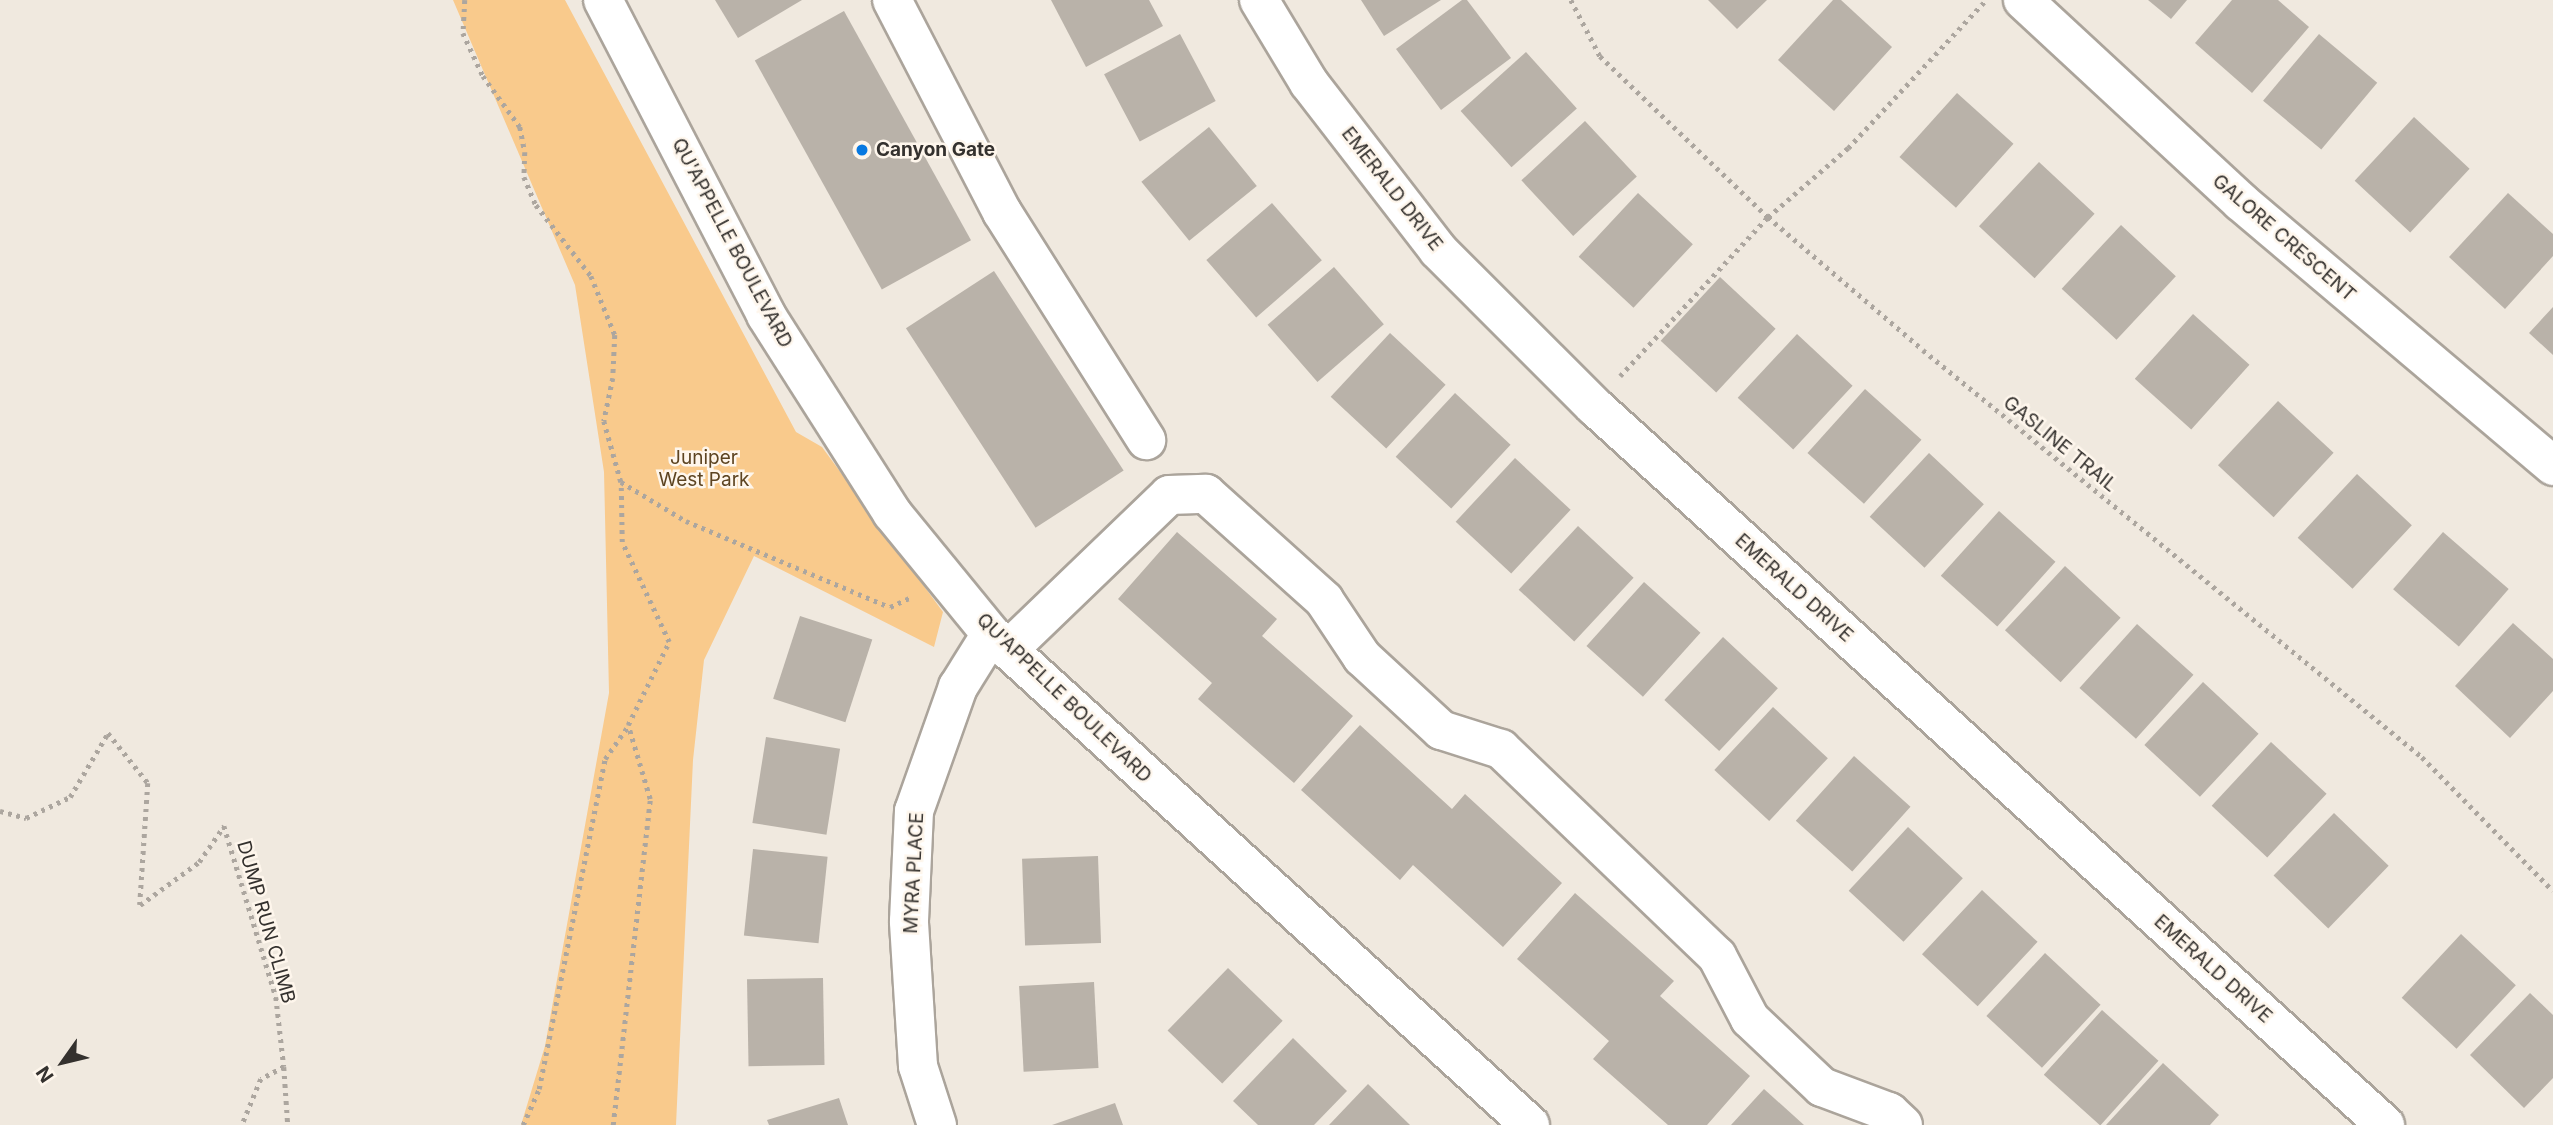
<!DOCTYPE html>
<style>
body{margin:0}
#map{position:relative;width:2553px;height:1125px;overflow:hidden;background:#f0e9df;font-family:Inter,sans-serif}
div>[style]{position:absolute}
.green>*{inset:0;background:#f9ca8c}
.building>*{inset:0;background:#b9b2a9;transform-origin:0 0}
.path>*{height:4.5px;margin-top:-2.25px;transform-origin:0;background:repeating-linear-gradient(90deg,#aca69f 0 3.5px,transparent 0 8.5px)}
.roads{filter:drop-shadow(2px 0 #aba49b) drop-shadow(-2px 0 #aba49b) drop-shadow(0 2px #aba49b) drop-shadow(0 -2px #aba49b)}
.minor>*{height:38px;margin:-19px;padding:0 19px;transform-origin:19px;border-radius:19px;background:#fff}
.dots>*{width:19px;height:19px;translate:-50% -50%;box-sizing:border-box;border:4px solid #fef6ec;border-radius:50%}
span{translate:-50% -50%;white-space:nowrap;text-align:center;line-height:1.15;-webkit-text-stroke:5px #fef6ec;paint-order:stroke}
.poi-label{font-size:19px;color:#34312e;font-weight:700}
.left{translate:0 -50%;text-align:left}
.street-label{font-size:19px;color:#34312e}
.park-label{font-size:19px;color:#5d4421}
.north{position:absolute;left:28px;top:1027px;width:70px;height:70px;-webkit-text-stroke:5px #fef6ec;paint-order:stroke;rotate:236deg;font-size:19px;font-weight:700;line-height:28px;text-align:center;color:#34312e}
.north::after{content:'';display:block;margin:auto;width:24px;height:32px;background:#34312e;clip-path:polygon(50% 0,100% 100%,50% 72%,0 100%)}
</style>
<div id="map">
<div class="green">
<div style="clip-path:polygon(453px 0,565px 0,796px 432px,822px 447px,943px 612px,934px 647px,754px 556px,704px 660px,693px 760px,676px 1125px,521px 1125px,545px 1046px,609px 693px,604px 472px,575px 285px)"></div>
</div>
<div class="building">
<div style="clip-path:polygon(715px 0,802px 0,738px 38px)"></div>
<div style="clip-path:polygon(1051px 0,1149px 0,1163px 26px,1086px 67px)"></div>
<div style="clip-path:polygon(1361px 0,1441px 0,1384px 36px)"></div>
<div style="clip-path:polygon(1462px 0,1467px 0,1511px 58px,1441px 110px,1396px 49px)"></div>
<div style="clip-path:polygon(1708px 0,1767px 0,1737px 29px)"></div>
<div style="clip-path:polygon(1833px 0,1841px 0,1892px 47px,1834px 111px,1778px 60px)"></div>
<div style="clip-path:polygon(2148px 0,2187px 0,2171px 19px)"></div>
<div style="clip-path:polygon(2232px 0,2278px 0,2309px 27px,2252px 93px,2195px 43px)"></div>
<div style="left:844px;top:11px;width:262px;height:102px;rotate:61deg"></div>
<div style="left:1180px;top:34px;width:76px;height:86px;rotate:62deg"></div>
<div style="left:2319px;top:34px;width:76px;height:87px;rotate:40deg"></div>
<div style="left:1526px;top:52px;width:76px;height:88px;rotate:48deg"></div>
<div style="left:1957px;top:93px;width:76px;height:86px;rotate:42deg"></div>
<div style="left:2414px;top:117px;width:76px;height:87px;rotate:43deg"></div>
<div style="left:1585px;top:121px;width:76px;height:87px;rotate:47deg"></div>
<div style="left:1209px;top:127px;width:76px;height:87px;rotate:51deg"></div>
<div style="left:2039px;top:162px;width:76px;height:88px;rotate:43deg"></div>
<div style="left:1638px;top:193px;width:75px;height:87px;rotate:43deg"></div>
<div style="clip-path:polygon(2508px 193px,2553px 234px,2553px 256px,2505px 309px,2449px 257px)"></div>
<div style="left:1272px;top:203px;width:76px;height:87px;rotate:49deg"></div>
<div style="left:2121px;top:225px;width:75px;height:87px;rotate:43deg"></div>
<div style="left:1334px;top:267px;width:76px;height:88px;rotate:49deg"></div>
<div style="left:994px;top:271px;width:238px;height:105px;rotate:57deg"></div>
<div style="left:1720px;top:277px;width:76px;height:87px;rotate:43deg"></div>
<div style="clip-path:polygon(2553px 307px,2553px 355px,2529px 333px)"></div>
<div style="left:2193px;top:314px;width:76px;height:87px;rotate:42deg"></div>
<div style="left:1390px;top:333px;width:76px;height:87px;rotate:43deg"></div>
<div style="left:1797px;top:334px;width:76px;height:87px;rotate:43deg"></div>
<div style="left:1865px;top:389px;width:76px;height:86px;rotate:42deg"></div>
<div style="left:1455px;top:393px;width:76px;height:87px;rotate:43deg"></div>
<div style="left:2278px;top:401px;width:76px;height:88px;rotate:43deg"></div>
<div style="left:1929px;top:453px;width:75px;height:87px;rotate:43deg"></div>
<div style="left:1515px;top:458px;width:76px;height:87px;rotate:43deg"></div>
<div style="left:2357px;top:474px;width:75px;height:87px;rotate:43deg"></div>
<div style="left:1999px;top:511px;width:76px;height:87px;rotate:42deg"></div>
<div style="left:1578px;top:526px;width:76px;height:87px;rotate:43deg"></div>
<div style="clip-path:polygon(1177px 532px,1277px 619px,1262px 636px,1353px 716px,1294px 783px,1198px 699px,1212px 683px,1118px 599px)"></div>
<div style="left:2443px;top:532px;width:87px;height:76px;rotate:41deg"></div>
<div style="left:2065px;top:566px;width:76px;height:88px;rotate:43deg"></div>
<div style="left:1644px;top:582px;width:76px;height:86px;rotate:42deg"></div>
<div style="left:800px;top:616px;width:76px;height:87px;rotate:18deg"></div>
<div style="clip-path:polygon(2513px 623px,2553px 659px,2553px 691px,2510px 738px,2455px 686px)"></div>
<div style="left:2137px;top:624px;width:76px;height:86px;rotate:42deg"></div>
<div style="left:1723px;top:637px;width:75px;height:86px;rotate:43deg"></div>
<div style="left:2203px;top:682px;width:76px;height:86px;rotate:43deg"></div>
<div style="left:1773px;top:707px;width:75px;height:86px;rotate:43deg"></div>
<div style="clip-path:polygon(1360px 725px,1452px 809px,1465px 794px,1562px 883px,1503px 947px,1413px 865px,1400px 880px,1301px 790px)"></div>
<div style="left:766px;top:737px;width:75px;height:87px;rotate:9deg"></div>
<div style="left:2271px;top:742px;width:76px;height:87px;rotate:43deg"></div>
<div style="left:1854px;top:756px;width:76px;height:87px;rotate:42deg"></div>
<div style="left:2334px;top:813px;width:76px;height:87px;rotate:44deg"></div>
<div style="left:1908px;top:827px;width:75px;height:87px;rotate:43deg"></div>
<div style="left:753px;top:849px;width:75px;height:87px;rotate:6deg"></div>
<div style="left:1098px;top:856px;width:87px;height:76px;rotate:88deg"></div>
<div style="left:1982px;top:890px;width:76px;height:88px;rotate:43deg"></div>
<div style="clip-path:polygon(1575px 893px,1674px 981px,1660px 996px,1750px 1076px,1707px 1125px,1668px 1125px,1593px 1059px,1609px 1041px,1517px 959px)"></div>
<div style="left:2461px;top:934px;width:75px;height:87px;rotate:43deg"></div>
<div style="left:2045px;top:953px;width:76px;height:86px;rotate:43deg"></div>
<div style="left:1228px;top:968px;width:76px;height:87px;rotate:44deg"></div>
<div style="left:823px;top:978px;width:87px;height:76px;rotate:89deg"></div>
<div style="left:1094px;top:982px;width:86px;height:75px;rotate:87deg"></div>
<div style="clip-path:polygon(2530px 993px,2553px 1015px,2553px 1078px,2524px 1108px,2470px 1055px)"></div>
<div style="left:2102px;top:1010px;width:76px;height:87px;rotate:42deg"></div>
<div style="clip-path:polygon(1293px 1038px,1347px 1091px,1314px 1125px,1258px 1125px,1233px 1101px)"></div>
<div style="clip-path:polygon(2163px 1063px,2219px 1115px,2210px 1125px,2106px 1125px)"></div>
<div style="clip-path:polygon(1368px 1084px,1410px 1125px,1329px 1125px)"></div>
<div style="clip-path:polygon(1764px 1089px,1804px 1125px,1731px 1125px)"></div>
<div style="clip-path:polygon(839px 1098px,848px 1125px,769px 1125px,767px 1120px)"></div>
<div style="clip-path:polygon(1115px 1103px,1123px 1125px,1052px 1125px)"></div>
</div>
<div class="path">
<div style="left:465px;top:0;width:33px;rotate:93deg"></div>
<div style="left:463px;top:33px;width:47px;rotate:65.1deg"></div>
<div style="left:483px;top:76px;width:63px;rotate:54deg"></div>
<div style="left:520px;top:127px;width:25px;rotate:79deg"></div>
<div style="left:525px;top:152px;width:25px;rotate:92deg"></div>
<div style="left:524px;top:177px;width:30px;rotate:67deg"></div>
<div style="left:536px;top:205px;width:90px;rotate:52.2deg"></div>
<div style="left:591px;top:276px;width:64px;rotate:67.9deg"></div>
<div style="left:615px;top:335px;width:43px;rotate:92.7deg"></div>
<div style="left:613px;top:378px;width:44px;rotate:101.8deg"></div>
<div style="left:604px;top:421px;width:63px;rotate:74.4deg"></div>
<div style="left:1571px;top:0;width:63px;rotate:62.6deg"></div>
<div style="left:1600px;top:56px;width:233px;rotate:43.8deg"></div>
<div style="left:1768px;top:217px;width:204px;rotate:40.6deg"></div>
<div style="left:1923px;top:350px;width:644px;rotate:39.2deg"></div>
<div style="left:2422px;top:757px;width:187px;rotate:45.6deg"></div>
<div style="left:1620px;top:376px;width:217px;rotate:-47.1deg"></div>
<div style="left:1768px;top:217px;width:106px;rotate:-40.8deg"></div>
<div style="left:1848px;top:148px;width:200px;rotate:-47deg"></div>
<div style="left:0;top:811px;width:27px;rotate:15deg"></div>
<div style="left:26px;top:818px;width:49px;rotate:-25.5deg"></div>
<div style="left:70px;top:797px;width:74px;rotate:-59.3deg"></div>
<div style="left:108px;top:733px;width:64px;rotate:51.3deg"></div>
<div style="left:148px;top:783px;width:122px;rotate:93.8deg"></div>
<div style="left:140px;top:905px;width:73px;rotate:-36.1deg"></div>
<div style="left:199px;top:862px;width:44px;rotate:-55.2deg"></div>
<div style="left:224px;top:826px;width:179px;rotate:73.1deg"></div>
<div style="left:276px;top:997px;width:70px;rotate:83.5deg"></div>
<div style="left:284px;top:1067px;width:26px;rotate:152deg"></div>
<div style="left:261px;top:1079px;width:50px;rotate:112.4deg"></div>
<div style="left:284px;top:1067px;width:58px;rotate:86.1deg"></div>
<div style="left:523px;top:1125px;width:39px;rotate:-66deg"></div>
<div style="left:539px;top:1089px;width:337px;rotate:-78.7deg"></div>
<div style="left:605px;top:759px;width:40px;rotate:-55.1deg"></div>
<div style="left:613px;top:1125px;width:328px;rotate:-83.5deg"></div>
<div style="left:650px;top:799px;width:77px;rotate:-106.6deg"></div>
<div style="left:628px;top:725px;width:93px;rotate:-63.7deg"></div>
<div style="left:669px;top:642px;width:110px;rotate:-115.2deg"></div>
<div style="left:622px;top:542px;width:60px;rotate:-91deg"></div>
<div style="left:621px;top:482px;width:76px;rotate:31deg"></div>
<div style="left:686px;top:521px;width:221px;rotate:22.9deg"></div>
<div style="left:890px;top:607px;width:23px;rotate:-25deg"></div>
</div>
<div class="roads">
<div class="minor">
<div style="left:603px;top:0;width:355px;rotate:62.6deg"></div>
<div style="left:766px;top:315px;width:235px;rotate:57.5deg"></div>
<div style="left:892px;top:513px;width:156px;rotate:50.7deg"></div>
<div style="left:991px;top:634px;width:729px;rotate:42.33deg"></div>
<div style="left:892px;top:0;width:239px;rotate:62.6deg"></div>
<div style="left:1002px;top:212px;width:270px;rotate:57.7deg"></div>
<div style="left:1259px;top:0;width:97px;rotate:58.9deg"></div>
<div style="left:1309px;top:83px;width:211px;rotate:52.3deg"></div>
<div style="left:1438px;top:250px;width:221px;rotate:45deg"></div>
<div style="left:1594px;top:406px;width:1069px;rotate:42.27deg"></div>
<div style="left:2023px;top:0;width:297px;rotate:42.8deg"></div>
<div style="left:2241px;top:202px;width:409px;rotate:40.2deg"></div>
<div style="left:1008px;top:650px;width:223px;rotate:-43.9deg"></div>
<div style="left:1169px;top:495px;width:37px;rotate:-2deg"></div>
<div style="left:1206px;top:494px;width:159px;rotate:41.9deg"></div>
<div style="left:1324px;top:600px;width:69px;rotate:56.3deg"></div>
<div style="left:1362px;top:657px;width:108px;rotate:42.7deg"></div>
<div style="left:1441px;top:730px;width:63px;rotate:17.6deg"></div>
<div style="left:1501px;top:749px;width:299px;rotate:43.8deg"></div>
<div style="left:1717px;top:956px;width:71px;rotate:62.4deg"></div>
<div style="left:1750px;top:1019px;width:99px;rotate:43.4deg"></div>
<div style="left:1822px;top:1087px;width:72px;rotate:20.5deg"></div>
<div style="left:1889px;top:1112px;width:19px;rotate:43deg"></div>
<div style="left:937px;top:1125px;width:62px;rotate:-107.9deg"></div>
<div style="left:918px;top:1066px;width:145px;rotate:-93.6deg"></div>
<div style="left:909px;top:921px;width:110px;rotate:-87.4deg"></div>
<div style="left:914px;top:811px;width:132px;rotate:-70.5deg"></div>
<div style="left:958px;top:687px;width:62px;rotate:-58.1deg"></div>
</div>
</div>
<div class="dots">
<div style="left:862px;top:150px;background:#0879e1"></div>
</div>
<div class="poi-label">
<span class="left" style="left:876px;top:150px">Canyon Gate</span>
</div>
<div class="street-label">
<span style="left:1392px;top:189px;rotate:52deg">EMERALD DRIVE</span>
<span style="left:2284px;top:238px;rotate:41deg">GALORE CRESCENT</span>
<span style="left:732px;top:243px;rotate:62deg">QU'APPELLE BOULEVARD</span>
<span style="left:2060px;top:444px;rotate:39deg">GASLINE TRAIL</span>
<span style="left:1794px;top:588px;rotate:42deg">EMERALD DRIVE</span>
<span style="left:1064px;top:698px;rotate:44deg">QU'APPELLE BOULEVARD</span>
<span style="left:914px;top:873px;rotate:-87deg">MYRA PLACE</span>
<span style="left:266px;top:922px;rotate:74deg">DUMP RUN CLIMB</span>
<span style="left:2213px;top:969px;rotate:42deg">EMERALD DRIVE</span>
</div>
<div class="park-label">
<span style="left:704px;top:469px">Juniper<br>West Park</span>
</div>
<div class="north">N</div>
</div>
